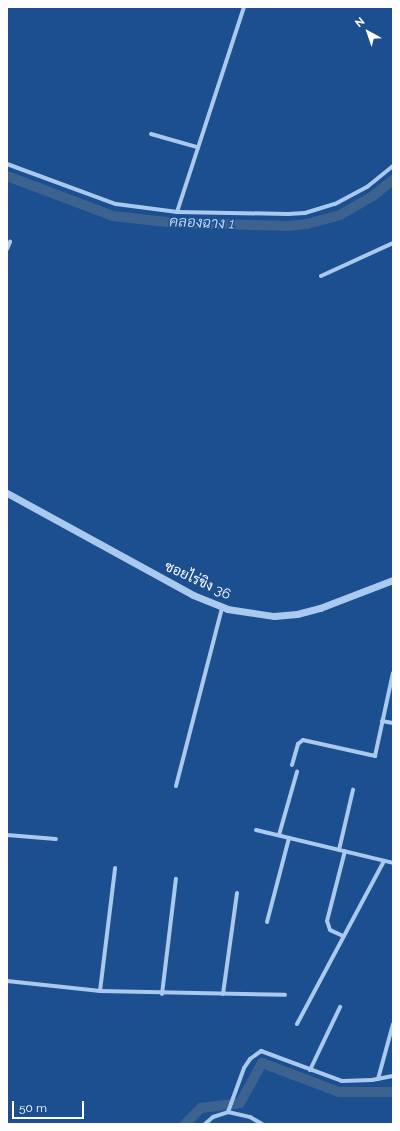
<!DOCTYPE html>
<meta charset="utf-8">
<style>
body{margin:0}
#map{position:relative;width:400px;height:1131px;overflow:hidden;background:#1b4f8f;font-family:Raleway,Sarabun,sans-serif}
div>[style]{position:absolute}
.canal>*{height:10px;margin:-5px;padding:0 5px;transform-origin:5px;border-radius:5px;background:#3c6290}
.minor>*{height:4px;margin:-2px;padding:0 2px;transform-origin:2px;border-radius:2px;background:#a9c9ee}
.tertiary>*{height:7px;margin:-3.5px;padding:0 3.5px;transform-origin:3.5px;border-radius:3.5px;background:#a9c9ee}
span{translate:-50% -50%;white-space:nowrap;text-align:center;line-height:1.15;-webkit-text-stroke:3px #1b4f8f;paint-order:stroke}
.street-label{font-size:14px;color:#fff}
.water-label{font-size:15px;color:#b5d3f5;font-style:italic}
.frame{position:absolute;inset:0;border:8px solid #fff;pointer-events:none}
.north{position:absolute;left:348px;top:12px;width:40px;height:40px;-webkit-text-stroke:3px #1b4f8f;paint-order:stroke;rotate:320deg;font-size:11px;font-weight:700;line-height:16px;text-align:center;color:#fff}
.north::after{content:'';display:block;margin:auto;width:14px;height:18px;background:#fff;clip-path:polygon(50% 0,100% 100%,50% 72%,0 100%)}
.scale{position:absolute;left:12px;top:1101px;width:72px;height:18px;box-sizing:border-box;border:2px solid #fff;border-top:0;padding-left:5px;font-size:12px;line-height:14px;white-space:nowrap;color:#fff;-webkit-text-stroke:3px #1b4f8f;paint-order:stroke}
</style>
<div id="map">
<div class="canal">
<div style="left:7px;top:176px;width:113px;rotate:20.7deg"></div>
<div style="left:113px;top:216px;width:63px;rotate:6.3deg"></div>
<div style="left:176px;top:223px;width:112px;rotate:1.5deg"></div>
<div style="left:288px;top:226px;width:19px;rotate:-6deg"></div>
<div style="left:307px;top:224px;width:34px;rotate:-15deg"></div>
<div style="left:340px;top:215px;width:38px;rotate:-30deg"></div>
<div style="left:373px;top:196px;width:26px;rotate:-39deg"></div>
<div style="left:185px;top:1124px;width:23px;rotate:-45deg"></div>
<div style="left:201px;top:1108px;width:39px;rotate:-7deg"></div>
<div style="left:240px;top:1103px;width:46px;rotate:-61.2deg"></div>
<div style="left:262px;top:1063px;width:82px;rotate:20.6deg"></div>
<div style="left:339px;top:1092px;width:54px"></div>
</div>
<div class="minor">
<div style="left:151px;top:134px;width:48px;rotate:15.8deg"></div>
<div style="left:7px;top:164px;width:116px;rotate:20.2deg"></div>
<div style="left:116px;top:204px;width:62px;rotate:7.5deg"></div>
<div style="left:177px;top:212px;width:111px;rotate:1deg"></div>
<div style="left:288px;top:214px;width:17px;rotate:-3deg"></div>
<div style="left:305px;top:213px;width:31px;rotate:-17deg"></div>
<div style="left:335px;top:204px;width:36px;rotate:-28deg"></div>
<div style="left:367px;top:187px;width:33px;rotate:-39deg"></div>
<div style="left:177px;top:212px;width:216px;rotate:-71.9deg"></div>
<div style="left:7px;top:249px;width:8px;rotate:-67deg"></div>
<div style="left:321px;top:276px;width:79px;rotate:-24.6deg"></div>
<div style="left:382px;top:721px;width:11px;rotate:10deg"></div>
<div style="left:292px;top:765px;width:22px;rotate:-74deg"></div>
<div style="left:298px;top:744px;width:6px;rotate:-39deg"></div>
<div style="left:303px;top:740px;width:74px;rotate:12.5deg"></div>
<div style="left:375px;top:756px;width:85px;rotate:-77.8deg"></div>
<div style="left:176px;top:786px;width:184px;rotate:-75.5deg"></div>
<div style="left:256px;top:830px;width:141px;rotate:13.5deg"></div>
<div style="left:7px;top:835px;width:49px;rotate:4.7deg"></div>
<div style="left:279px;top:835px;width:66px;rotate:-74.1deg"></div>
<div style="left:339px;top:850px;width:62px;rotate:-76.9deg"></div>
<div style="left:267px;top:922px;width:87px;rotate:-75.3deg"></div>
<div style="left:343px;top:936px;width:14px;rotate:-155deg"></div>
<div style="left:330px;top:930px;width:9px;rotate:-108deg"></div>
<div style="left:327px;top:921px;width:72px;rotate:-75.6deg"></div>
<div style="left:7px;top:981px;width:94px;rotate:6.1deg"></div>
<div style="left:100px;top:991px;width:185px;rotate:1.2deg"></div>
<div style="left:100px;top:991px;width:124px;rotate:-83deg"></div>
<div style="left:162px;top:994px;width:116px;rotate:-83.1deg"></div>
<div style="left:223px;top:994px;width:102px;rotate:-82.1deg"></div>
<div style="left:297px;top:1024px;width:185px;rotate:-61.9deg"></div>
<div style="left:310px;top:1070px;width:70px;rotate:-64.5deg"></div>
<div style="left:378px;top:1079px;width:57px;rotate:-74.7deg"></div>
<div style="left:228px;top:1112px;width:47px;rotate:-70deg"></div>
<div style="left:244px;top:1068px;width:11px;rotate:-56deg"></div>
<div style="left:250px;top:1059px;width:14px;rotate:-36deg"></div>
<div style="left:261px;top:1051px;width:86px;rotate:20.3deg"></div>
<div style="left:342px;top:1081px;width:30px;rotate:-2deg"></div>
<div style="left:372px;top:1080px;width:21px;rotate:-11deg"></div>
<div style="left:205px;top:1124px;width:11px;rotate:-41deg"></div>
<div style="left:213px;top:1117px;width:16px;rotate:-18deg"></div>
<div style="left:228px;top:1112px;width:23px;rotate:13deg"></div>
<div style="left:250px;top:1117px;width:14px;rotate:30deg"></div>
</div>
<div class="tertiary">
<div style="left:7px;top:493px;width:212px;rotate:28.7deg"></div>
<div style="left:193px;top:595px;width:37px;rotate:22deg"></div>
<div style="left:227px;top:609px;width:48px;rotate:8.5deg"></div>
<div style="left:274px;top:616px;width:23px;rotate:-5deg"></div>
<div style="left:297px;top:614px;width:24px;rotate:-15deg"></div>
<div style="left:320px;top:608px;width:78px;rotate:-21deg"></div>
</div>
<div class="street-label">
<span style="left:198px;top:580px;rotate:25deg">ซอยไร่ขิง 36</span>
</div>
<div class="water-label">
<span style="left:202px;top:223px;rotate:2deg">คลองฉาง 1</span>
</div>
<div class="frame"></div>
<div class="north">N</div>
<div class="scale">50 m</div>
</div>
